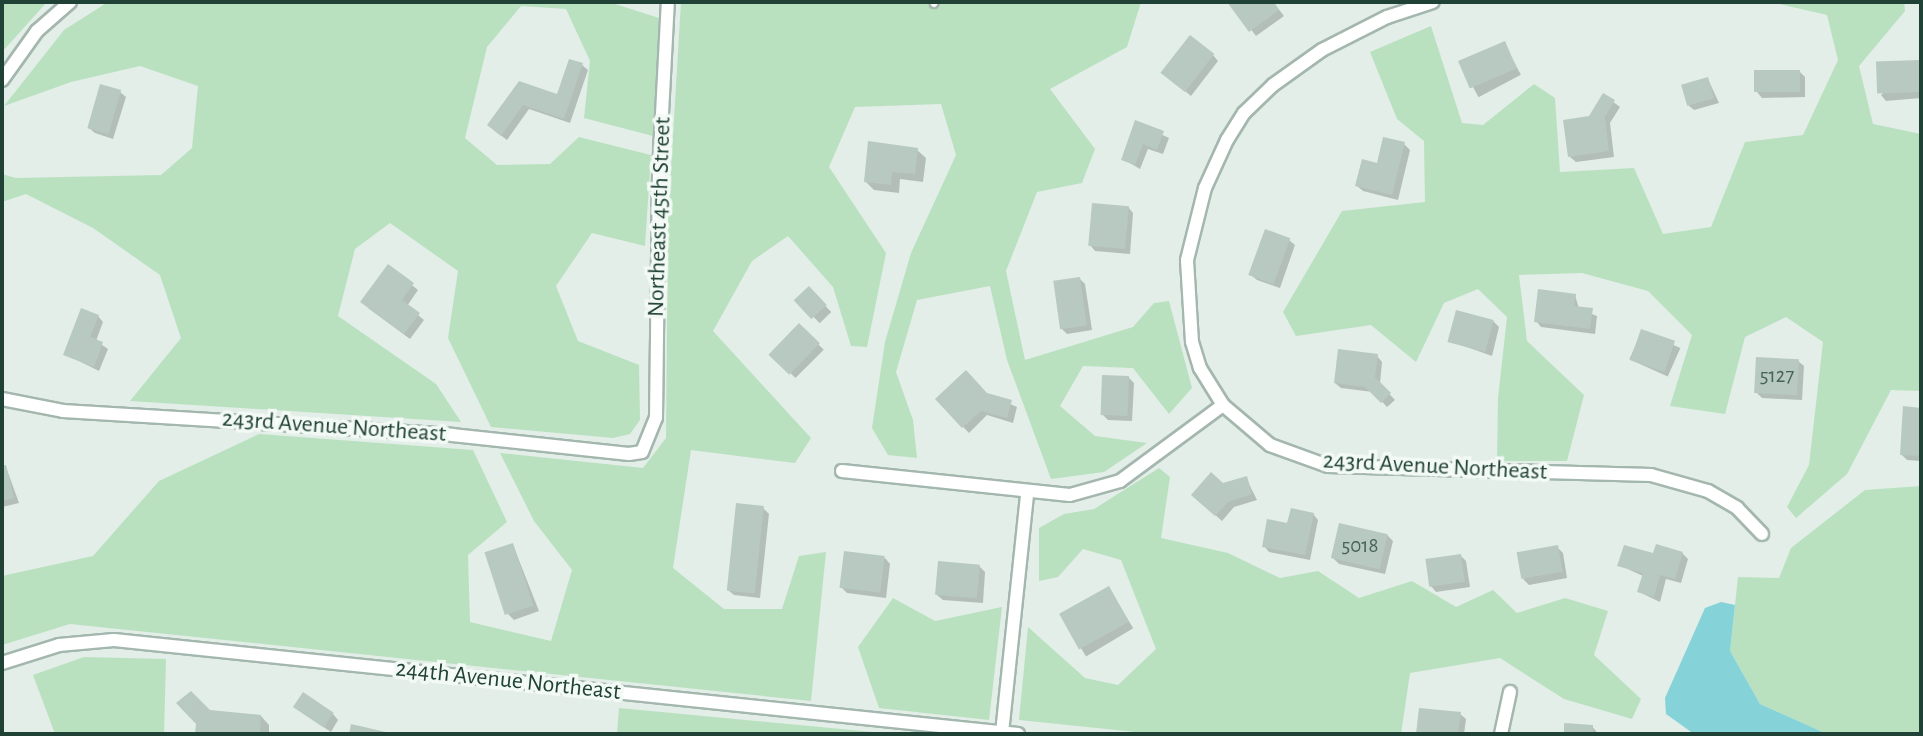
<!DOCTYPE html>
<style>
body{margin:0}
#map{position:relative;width:1923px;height:736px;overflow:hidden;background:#e2eee7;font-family:"Alegreya Sans",sans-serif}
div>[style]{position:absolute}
.green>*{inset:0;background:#b9e1c0}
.water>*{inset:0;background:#85d2d8}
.shadow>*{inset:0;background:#0003;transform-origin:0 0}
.building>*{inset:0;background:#b7c9c0;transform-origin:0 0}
.roads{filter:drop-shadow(2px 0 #a4b7ae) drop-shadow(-2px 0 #a4b7ae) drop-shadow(0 2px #a4b7ae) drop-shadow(0 -2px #a4b7ae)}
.service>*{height:6px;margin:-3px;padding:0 3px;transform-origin:3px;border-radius:3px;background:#fff}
.minor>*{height:12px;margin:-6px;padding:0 6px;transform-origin:6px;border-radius:6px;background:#fff}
span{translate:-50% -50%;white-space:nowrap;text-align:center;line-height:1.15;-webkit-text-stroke:7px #f3faf6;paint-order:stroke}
.number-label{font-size:21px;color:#466358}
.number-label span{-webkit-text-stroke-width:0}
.street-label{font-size:24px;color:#204135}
.frame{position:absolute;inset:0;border:4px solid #204135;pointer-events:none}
</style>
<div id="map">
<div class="green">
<div style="clip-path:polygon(2px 2px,47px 2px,2px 52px)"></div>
<div style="clip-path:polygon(108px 2px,609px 2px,659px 18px,653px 136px,584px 118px,590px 61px,566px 9px,521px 6px,487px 47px,465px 138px,497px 165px,550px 164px,579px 137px,651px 155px,645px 246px,592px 233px,556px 286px,578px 341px,639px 365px,640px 420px,630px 434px,613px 438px,491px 427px,448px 338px,458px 271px,390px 223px,355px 249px,338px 316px,436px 384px,461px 422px,130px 401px,181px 338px,160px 275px,93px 228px,26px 194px,2px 202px,2px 174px,16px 178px,161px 175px,192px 148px,198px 86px,140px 66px,71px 82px,4px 106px,64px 30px)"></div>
<div style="clip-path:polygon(681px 2px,1141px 2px,1127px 47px,1050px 89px,1095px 149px,1082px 183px,1037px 192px,1006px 271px,1025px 360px,1133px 327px,1154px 303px,1169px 301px,1192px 388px,1169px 414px,1133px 368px,1083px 366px,1060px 406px,1095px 436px,1147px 443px,1104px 472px,1051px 479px,1007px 360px,990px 286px,917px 300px,896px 372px,913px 420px,917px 458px,888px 455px,872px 428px,885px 342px,911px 253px,956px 155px,941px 104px,855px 107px,829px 167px,886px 253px,867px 347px,851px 346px,833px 287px,788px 236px,752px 261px,713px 331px,811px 438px,795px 463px,691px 450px,673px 568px,724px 609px,782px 609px,799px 556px,826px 552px,811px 701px,70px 624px,2px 645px,2px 576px,93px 556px,159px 481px,259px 434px,473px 450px,507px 522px,468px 555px,470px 622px,551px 641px,572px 570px,534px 521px,500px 453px,643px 468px,666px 438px,668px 219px)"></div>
<div style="clip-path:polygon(1770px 2px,1904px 2px,1905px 11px,1859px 66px,1873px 124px,1921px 134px,1921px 391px,1891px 390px,1847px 474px,1796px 518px,1787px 507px,1809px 465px,1823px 342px,1786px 317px,1745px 337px,1725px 414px,1670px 406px,1692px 335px,1648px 291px,1582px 273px,1519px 275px,1527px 341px,1584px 395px,1567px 461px,1497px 461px,1498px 398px,1507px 317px,1478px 289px,1444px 303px,1416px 362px,1371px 325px,1296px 336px,1283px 312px,1342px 211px,1425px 202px,1424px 141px,1397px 119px,1370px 52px,1431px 26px,1462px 123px,1483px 125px,1534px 84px,1555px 98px,1560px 172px,1634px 168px,1663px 234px,1711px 227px,1745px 142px,1803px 135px,1838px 60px,1827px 15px)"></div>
<div style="clip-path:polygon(1159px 468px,1170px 477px,1161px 538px,1228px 553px,1280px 578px,1318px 571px,1359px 598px,1412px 581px,1456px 607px,1493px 590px,1517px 613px,1565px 598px,1608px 611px,1594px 655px,1641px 699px,1632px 719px,1564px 699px,1500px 658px,1410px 673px,1401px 734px,1155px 734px,1019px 720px,1028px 627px,1085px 678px,1118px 685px,1156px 649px,1121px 560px,1083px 549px,1058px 577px,1039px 581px,1039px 528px,1064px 514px,1094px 509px)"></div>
<div style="clip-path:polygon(1921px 486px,1921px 734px,1827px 734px,1760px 704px,1730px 651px,1738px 577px,1779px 578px,1791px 548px,1865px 490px)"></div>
<div style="clip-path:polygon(893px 598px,935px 621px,1002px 607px,989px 720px,879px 708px,858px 647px)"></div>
<div style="clip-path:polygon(84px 657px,166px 659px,164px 734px,55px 734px,33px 675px)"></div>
<div style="clip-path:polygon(619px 708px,873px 732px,617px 734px)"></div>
</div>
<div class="water">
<div style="clip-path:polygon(1721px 602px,1735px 605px,1730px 651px,1760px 704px,1827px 734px,1694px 734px,1666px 714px,1665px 698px,1705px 608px)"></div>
</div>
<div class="shadow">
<div style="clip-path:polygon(1230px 2px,1273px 2px,1284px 16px,1256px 36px)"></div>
<div style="left:1504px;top:43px;width:36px;height:48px;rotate:62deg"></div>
<div style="clip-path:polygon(1213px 55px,1218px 61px,1191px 96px,1169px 78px)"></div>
<div style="clip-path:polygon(1920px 62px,1921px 98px,1886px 101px,1881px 95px)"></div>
<div style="clip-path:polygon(582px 65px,588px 70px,570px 123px,529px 109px,507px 140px,495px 131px,519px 83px,558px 96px)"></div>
<div style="clip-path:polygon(1799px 71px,1805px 77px,1805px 97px,1762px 98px,1757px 92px)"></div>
<div style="clip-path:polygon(1708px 79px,1719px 103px,1694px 110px,1688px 105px)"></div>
<div style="clip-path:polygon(120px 92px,126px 97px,113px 139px,95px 133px,89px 128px)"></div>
<div style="clip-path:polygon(1604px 95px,1620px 107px,1610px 123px,1614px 157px,1576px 162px,1570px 157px)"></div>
<div style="clip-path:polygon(1137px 123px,1169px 138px,1163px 154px,1148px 149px,1140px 169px,1123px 159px)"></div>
<div style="clip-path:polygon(1404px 144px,1410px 150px,1398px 200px,1363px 191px,1357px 186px)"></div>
<div style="clip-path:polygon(917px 150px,926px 158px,923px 182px,900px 179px,899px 193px,874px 190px,865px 181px)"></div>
<div style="clip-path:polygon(1128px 207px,1133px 213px,1130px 254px,1095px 251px,1090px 245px)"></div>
<div style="clip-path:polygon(1289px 240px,1295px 245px,1280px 288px,1257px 280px,1251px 275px)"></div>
<div style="clip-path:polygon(389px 267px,418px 290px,407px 306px,424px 320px,410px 339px,368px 308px)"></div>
<div style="clip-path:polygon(1080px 279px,1085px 284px,1092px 330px,1067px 334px,1061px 328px)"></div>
<div style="left:809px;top:289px;width:32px;height:16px;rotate:46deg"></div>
<div style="clip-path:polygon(1575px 295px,1579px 309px,1597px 316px,1595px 334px,1541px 327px,1536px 321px)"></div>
<div style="clip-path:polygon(98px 316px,103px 322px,96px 341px,108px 349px,99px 371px,65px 354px)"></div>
<div style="clip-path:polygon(1493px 321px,1499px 327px,1492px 356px,1450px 341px)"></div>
<div style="left:799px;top:325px;width:35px;height:40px;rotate:45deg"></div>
<div style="left:1642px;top:331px;width:42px;height:31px;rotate:24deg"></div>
<div style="clip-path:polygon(1377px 356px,1382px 362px,1380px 384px,1395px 400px,1387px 407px,1373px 392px,1341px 388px,1335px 383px)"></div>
<div style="clip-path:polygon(1798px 361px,1804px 366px,1802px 400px,1762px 398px,1756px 392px)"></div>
<div style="clip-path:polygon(1128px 377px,1134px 383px,1132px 421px,1108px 420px,1102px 414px)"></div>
<div style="clip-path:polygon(987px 394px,1017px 407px,1013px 423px,987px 415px,969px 433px,937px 400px)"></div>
<div style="clip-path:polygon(1905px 408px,1921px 410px,1921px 461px,1907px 460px,1901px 454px)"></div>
<div style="clip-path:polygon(6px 467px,19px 503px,2px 507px,2px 468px)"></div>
<div style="clip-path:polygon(1246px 478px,1257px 500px,1234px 507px,1222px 521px,1193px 495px)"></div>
<div style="clip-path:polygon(763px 508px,769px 514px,760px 598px,734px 595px,728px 590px)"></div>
<div style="clip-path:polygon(1313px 514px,1318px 520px,1310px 560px,1269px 552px,1264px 546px,1289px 525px)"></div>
<div style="clip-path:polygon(1387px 535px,1393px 541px,1385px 574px,1339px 564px,1333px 558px)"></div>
<div style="clip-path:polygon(513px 545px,539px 611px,514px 620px,508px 614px)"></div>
<div style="clip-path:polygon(1557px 547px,1563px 553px,1567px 578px,1529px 585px,1523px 579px)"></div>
<div style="clip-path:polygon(1682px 553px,1688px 559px,1681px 583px,1666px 579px,1660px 602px,1639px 592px,1643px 576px,1619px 565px)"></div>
<div style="clip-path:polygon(1461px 556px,1466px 561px,1470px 587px,1436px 592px,1431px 586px)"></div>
<div style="clip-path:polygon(885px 558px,890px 564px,886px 598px,847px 593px,841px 587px)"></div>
<div style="clip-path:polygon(979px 566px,985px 572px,983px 603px,943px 600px,937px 595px)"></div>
<div style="left:1109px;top:588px;width:47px;height:55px;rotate:59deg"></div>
<div style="clip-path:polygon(1420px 710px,1460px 714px,1466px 719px,1464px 734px,1417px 734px)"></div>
<div style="clip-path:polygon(210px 712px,261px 716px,269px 725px,269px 734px,197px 734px,198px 724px)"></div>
<div style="clip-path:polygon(301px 712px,333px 714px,338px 720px,331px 732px)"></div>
<div style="clip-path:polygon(1566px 725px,1592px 726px,1598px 734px,1566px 734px)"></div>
</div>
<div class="building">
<div style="clip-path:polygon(1227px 2px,1274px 2px,1279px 10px,1249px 32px)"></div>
<div style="left:1190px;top:35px;width:31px;height:48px;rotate:38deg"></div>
<div style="left:1505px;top:41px;width:30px;height:51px;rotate:67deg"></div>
<div style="clip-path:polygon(569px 59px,583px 63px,564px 119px,523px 105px,501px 136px,487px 125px,519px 81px,557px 94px)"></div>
<div style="left:1920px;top:60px;width:32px;height:44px;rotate:88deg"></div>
<div style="left:1800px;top:70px;width:22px;height:46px;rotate:90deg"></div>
<div style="left:1708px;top:77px;width:22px;height:28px;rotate:74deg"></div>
<div style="left:100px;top:84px;width:22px;height:46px;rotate:16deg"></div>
<div style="clip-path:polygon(1603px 93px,1615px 100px,1605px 117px,1609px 151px,1568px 157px,1563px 120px,1589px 116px)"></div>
<div style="clip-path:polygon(1135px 120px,1164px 131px,1157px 150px,1143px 144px,1135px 165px,1121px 160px)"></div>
<div style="clip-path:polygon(1383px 137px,1405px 142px,1392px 195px,1355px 186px,1362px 159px,1377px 163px)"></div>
<div style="clip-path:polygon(868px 141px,918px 148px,915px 174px,892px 172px,891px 185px,864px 182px)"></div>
<div style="left:1092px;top:203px;width:37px;height:43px;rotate:5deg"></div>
<div style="left:1265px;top:229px;width:27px;height:49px;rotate:20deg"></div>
<div style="clip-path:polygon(388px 264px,414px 283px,402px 300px,420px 313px,404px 334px,360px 302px)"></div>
<div style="left:1080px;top:277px;width:49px;height:27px;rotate:82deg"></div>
<div style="left:809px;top:286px;width:26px;height:21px;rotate:47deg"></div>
<div style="clip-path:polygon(1538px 289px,1576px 294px,1574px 306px,1593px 308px,1590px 329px,1534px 322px)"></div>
<div style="clip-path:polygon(81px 308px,99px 315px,90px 337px,103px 342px,94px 367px,63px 355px)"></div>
<div style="left:1456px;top:310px;width:39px;height:33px;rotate:15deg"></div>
<div style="left:799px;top:323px;width:29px;height:44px;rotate:44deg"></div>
<div style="left:1641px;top:329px;width:36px;height:33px;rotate:19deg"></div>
<div style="clip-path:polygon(1338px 349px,1378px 354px,1375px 377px,1391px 393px,1381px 403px,1365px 387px,1334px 383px)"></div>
<div style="left:1756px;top:357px;width:43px;height:36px;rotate:3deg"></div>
<div style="clip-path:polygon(966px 370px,987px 393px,1012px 400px,1007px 418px,981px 411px,962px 428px,935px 399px)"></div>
<div style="left:1102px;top:375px;width:27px;height:40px;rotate:2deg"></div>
<div style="clip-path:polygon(1903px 406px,1921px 408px,1921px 456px,1900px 455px)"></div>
<div style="clip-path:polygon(6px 465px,14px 498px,2px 501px,2px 466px)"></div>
<div style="clip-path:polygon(1211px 472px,1223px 483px,1247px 476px,1252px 494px,1228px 502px,1215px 516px,1191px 495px)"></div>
<div style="left:736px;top:503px;width:28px;height:88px;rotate:6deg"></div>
<div style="clip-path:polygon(1291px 508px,1314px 513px,1305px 555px,1262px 547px,1267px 519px,1287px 523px)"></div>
<div style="left:1339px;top:523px;width:50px;height:36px;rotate:13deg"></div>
<div style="left:513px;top:543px;width:66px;height:30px;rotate:72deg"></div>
<div style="clip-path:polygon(1656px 544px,1683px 552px,1675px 579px,1660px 575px,1654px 597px,1637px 592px,1643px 573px,1617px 566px,1624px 545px,1653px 553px)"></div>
<div style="left:1558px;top:545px;width:27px;height:42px;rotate:80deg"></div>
<div style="left:844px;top:551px;width:41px;height:37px;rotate:7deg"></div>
<div style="left:1461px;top:554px;width:28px;height:36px;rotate:82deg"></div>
<div style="left:938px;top:561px;width:42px;height:34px;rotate:5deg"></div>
<div style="left:1109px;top:586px;width:41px;height:57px;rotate:61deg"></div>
<div style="clip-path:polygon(191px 691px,210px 710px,261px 715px,260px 734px,195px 734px,196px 724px,176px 703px)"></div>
<div style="left:303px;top:692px;width:37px;height:18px;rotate:34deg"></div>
<div style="clip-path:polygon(1419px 708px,1461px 712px,1458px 734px,1416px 734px)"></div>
<div style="clip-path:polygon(1564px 723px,1593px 725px,1593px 734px,1564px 734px)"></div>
<div style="clip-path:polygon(351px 724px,390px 733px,390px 734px,349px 734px)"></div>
</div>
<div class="roads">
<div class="service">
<div style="left:934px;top:4px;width:2px;rotate:-63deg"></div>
</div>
<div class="minor">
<div style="left:2px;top:80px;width:60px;rotate:-54.5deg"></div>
<div style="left:37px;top:31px;width:44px;rotate:-41.3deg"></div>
<div style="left:2px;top:399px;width:62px;rotate:11.1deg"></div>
<div style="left:63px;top:411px;width:390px;rotate:3.5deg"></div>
<div style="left:452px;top:435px;width:178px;rotate:6.1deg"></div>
<div style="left:629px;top:454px;width:13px;rotate:-9deg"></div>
<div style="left:642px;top:452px;width:37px;rotate:-68deg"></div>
<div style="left:656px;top:418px;width:247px;rotate:-89.3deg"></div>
<div style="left:659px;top:171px;width:169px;rotate:-87deg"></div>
<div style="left:1223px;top:405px;width:44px;rotate:-121.9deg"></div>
<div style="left:1200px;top:368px;width:27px;rotate:-107deg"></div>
<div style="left:1192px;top:342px;width:82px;rotate:-93.5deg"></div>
<div style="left:1187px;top:260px;width:74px;rotate:-76deg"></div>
<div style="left:1205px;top:188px;width:53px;rotate:-65.4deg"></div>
<div style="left:1227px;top:140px;width:32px;rotate:-58deg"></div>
<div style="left:1244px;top:113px;width:40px;rotate:-44deg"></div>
<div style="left:1273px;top:85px;width:60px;rotate:-35.5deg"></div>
<div style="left:1322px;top:50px;width:73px;rotate:-26.9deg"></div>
<div style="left:1387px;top:17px;width:48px;rotate:-18.1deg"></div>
<div style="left:842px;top:471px;width:229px;rotate:6deg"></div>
<div style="left:1070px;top:495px;width:52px;rotate:-15.6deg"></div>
<div style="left:1120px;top:481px;width:128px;rotate:-36.4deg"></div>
<div style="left:1223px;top:405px;width:62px;rotate:40.4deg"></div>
<div style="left:1270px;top:445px;width:62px;rotate:19.9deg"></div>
<div style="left:1328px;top:466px;width:323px;rotate:1.6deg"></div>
<div style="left:1651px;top:475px;width:59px;rotate:15.7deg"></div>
<div style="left:1708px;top:491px;width:34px;rotate:30deg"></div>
<div style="left:1737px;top:508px;width:36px;rotate:46deg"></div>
<div style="left:2px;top:663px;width:60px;rotate:-17.5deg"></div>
<div style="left:59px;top:645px;width:55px;rotate:-5.2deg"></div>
<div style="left:114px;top:640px;width:909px;rotate:5.94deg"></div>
<div style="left:1002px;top:733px;width:240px;rotate:-84deg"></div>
<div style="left:1501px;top:734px;width:43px;rotate:-77.9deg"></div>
</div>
</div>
<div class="number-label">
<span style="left:1777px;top:376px">5127</span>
<span style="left:1360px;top:546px">5018</span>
</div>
<div class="street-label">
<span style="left:660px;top:217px;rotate:-88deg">Northeast 45th Street</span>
<span style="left:334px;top:427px;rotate:4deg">243rd Avenue Northeast</span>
<span style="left:1435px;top:467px;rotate:3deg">243rd Avenue Northeast</span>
<span style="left:508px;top:681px;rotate:6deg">244th Avenue Northeast</span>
</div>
<div class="frame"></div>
</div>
